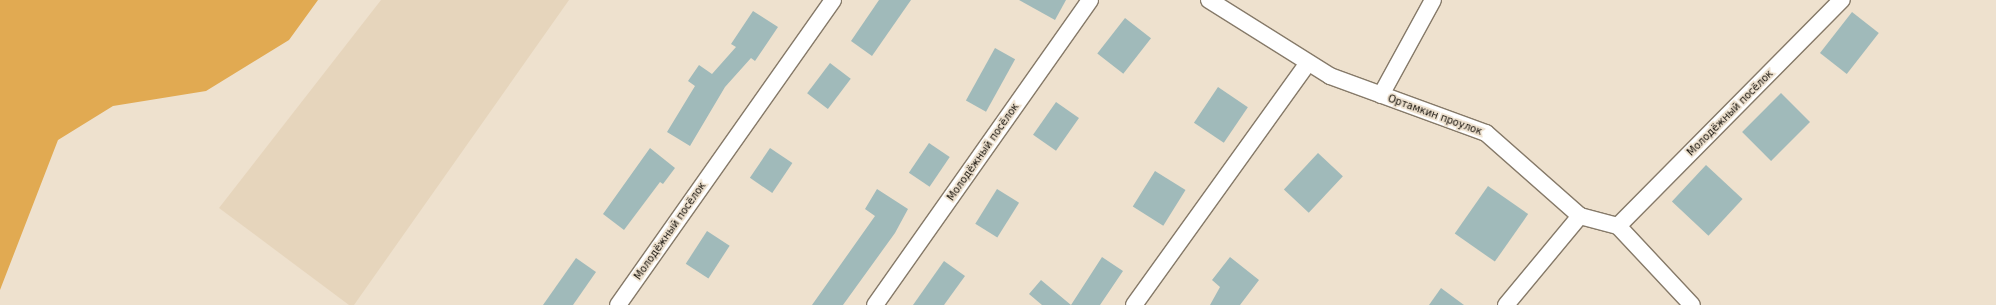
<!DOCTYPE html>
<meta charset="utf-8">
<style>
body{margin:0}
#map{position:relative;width:1996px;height:305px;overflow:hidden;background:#eee1ce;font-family:"DejaVu Sans",sans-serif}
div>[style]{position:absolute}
.built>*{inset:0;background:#e6d5bc}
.water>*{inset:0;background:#e1aa52}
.building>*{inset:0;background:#a0baba;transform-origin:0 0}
.roads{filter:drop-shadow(1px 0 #867a69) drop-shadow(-1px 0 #867a69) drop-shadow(0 1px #867a69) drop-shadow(0 -1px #867a69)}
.street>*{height:16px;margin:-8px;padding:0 8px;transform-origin:8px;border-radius:8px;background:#fff}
span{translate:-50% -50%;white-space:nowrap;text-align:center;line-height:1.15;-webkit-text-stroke:3.5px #eee1ce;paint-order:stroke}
.street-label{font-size:10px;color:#100c06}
</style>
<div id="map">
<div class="built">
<div style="clip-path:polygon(381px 0,569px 0,354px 305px,349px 305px,219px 208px)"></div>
</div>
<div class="water">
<div style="clip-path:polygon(0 0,318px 0,289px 40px,206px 91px,113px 106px,58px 140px,0 290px)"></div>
</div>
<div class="building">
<div style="clip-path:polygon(879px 0,911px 0,872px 56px,851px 41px)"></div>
<div style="clip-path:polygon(1019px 0,1066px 0,1055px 20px)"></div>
<div style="clip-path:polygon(753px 11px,778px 27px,755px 61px,751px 58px,725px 87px,690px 146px,667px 132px,695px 86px,688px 81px,699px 65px,712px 74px,736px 47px,731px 44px)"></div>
<div style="left:1852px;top:12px;width:34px;height:52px;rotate:38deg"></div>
<div style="left:1125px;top:18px;width:33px;height:45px;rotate:38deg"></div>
<div style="left:995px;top:48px;width:23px;height:60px;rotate:29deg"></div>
<div style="left:830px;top:63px;width:26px;height:38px;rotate:37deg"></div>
<div style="left:1218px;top:87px;width:36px;height:43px;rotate:34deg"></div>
<div style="left:1781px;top:93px;width:41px;height:55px;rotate:45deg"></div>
<div style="left:1056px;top:102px;width:28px;height:40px;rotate:35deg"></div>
<div style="left:929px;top:143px;width:25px;height:36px;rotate:34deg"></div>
<div style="clip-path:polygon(650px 148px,675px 168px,663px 184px,660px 182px,624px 230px,603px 214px)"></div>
<div style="left:770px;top:148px;width:27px;height:36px;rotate:34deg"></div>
<div style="left:1318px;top:153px;width:34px;height:50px;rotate:43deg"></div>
<div style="left:1706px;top:165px;width:50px;height:50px;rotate:43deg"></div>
<div style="left:1155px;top:171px;width:36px;height:42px;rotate:32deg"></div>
<div style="left:1488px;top:186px;width:49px;height:58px;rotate:35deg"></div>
<div style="clip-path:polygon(877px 189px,908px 209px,895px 233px,843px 305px,812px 305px,875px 216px,865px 209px)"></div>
<div style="left:997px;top:189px;width:26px;height:41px;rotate:32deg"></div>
<div style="left:707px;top:231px;width:27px;height:39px;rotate:33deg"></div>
<div style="clip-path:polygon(1102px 257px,1123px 271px,1100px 305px,1042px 305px,1029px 294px,1041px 280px,1071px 305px)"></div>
<div style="clip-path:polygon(1230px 257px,1259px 280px,1240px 305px,1210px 305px,1220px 287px,1212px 280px)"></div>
<div style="clip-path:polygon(576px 258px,596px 272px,573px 305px,543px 305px)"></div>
<div style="clip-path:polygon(944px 261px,965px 276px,944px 305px,913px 305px)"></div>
<div style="clip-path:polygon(1441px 288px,1464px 305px,1429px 305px)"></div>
</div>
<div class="roads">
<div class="street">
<div style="left:1209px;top:0;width:143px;rotate:32.1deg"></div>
<div style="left:1330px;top:76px;width:166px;rotate:20.1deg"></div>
<div style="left:1486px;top:133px;width:125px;rotate:41.4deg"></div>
<div style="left:1580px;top:216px;width:39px;rotate:15deg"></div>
<div style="left:1618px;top:226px;width:108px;rotate:46.9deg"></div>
<div style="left:1381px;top:95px;width:108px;rotate:-61.3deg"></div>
<div style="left:1618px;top:226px;width:318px;rotate:-45.3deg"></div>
<div style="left:618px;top:305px;width:373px;rotate:-54.8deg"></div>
<div style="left:875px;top:305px;width:373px;rotate:-54.8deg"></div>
<div style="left:1134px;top:305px;width:298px;rotate:-54.3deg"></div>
<div style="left:1506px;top:305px;width:116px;rotate:-50.3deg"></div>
</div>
</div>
<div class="street-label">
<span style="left:1730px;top:113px;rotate:-45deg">Молодёжный посёлок</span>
<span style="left:1435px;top:115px;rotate:20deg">Ортамкин проулок</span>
<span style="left:983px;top:152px;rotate:-55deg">Молодёжный посёлок</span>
<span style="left:670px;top:231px;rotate:-55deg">Молодёжный посёлок</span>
</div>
</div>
